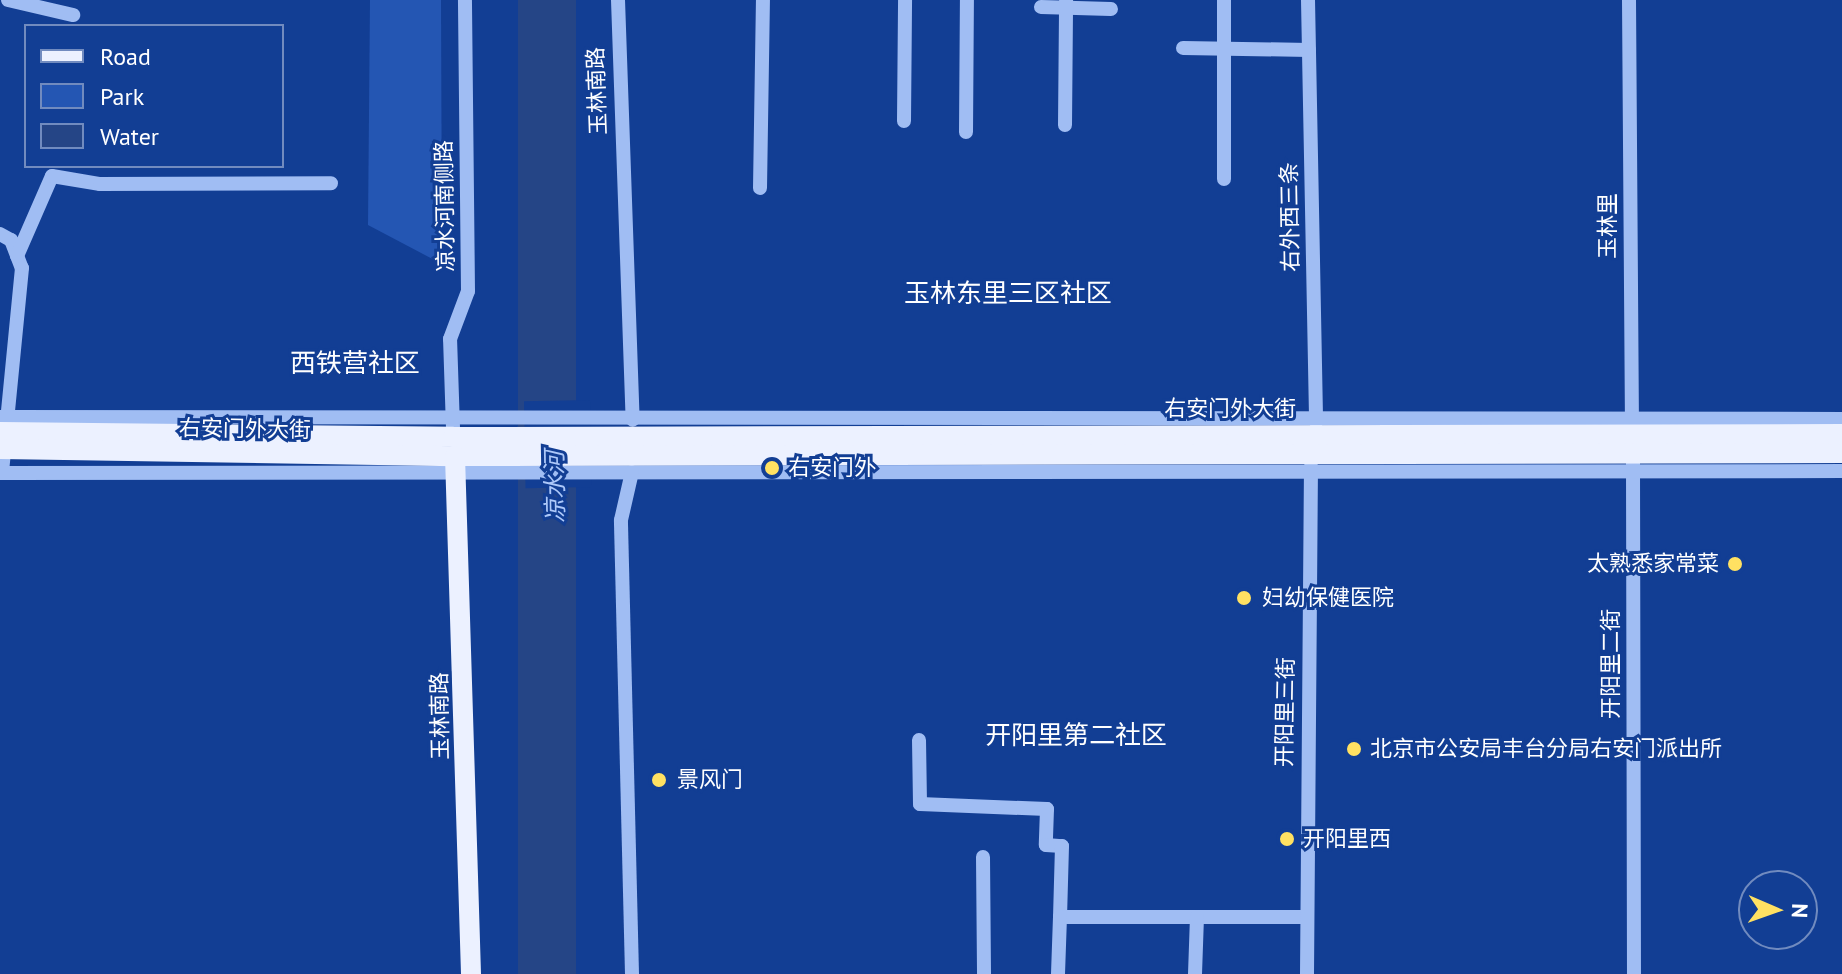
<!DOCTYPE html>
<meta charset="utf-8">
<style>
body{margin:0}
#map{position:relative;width:1842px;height:974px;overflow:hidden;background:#123e94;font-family:"PT Sans","Noto Sans SC",sans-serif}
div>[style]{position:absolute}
.green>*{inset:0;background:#2456b3}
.water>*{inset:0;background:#254586;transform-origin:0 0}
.pier>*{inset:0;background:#123e94;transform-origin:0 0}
.minor>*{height:14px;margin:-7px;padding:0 7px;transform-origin:7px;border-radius:7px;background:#a0bdf3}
.major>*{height:20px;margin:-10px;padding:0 10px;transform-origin:10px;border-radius:10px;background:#ecf1ff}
.dots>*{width:22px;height:22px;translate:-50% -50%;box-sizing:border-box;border:4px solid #123e94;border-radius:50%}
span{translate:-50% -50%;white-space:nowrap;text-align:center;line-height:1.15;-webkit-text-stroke:6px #123e94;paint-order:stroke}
.street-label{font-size:22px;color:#fff}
.poi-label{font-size:22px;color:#fff}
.left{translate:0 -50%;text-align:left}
.right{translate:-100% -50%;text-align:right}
.water-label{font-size:24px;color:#adc8f9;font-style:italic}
.quarter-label{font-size:26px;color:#fff}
.legend{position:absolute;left:24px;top:24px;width:260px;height:144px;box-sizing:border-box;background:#123e94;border:2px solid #718bbf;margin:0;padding:10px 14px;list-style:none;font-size:24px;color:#fff}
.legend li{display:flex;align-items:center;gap:16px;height:40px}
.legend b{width:40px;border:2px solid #718bbf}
.north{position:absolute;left:1738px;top:870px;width:80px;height:80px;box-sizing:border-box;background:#123e94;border:2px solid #718bbf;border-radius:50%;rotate:92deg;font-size:22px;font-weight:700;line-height:32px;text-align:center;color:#fff}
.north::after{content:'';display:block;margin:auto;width:28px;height:36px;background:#ffe162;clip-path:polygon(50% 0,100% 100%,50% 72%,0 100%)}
</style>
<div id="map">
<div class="green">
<div style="clip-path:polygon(370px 0,441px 0,442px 264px,368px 225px)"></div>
</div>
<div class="water">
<div style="left:518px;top:0;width:58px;height:974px"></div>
</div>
<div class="pier">
<div style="left:590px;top:400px;width:87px;height:66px;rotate:89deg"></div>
</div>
<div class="minor">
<div style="left:8px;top:0;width:67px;rotate:13deg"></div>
<div style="left:618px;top:0;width:420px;rotate:88deg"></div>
<div style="left:1308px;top:0;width:422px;rotate:88.9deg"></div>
<div style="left:1629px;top:0;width:426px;rotate:89.6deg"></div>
<div style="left:1041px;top:7px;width:70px;rotate:1.6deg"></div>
<div style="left:1183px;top:48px;width:126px;rotate:0.9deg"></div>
<div style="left:904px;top:121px;width:121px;rotate:-89.5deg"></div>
<div style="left:1065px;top:125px;width:125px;rotate:-89.5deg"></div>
<div style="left:966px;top:132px;width:132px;rotate:-89.6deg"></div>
<div style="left:1224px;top:179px;width:179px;rotate:-90deg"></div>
<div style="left:760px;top:188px;width:188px;rotate:-89.1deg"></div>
<div style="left:0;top:234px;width:13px;rotate:29deg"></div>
<div style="left:11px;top:240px;width:30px;rotate:69deg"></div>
<div style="left:22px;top:268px;width:206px;rotate:95.6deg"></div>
<div style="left:17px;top:256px;width:87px;rotate:-66.4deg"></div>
<div style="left:52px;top:176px;width:49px;rotate:9.5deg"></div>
<div style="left:100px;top:184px;width:231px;rotate:-0.2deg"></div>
<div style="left:0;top:417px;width:1842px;rotate:0.06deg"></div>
<div style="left:453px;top:428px;width:89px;rotate:-91.9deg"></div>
<div style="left:450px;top:339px;width:51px;rotate:-69.4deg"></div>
<div style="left:468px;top:291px;width:291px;rotate:-90.6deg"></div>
<div style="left:1633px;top:462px;width:512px;rotate:89.89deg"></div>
<div style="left:0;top:473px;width:1842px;rotate:-0.06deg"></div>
<div style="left:919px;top:740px;width:64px;rotate:89.1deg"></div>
<div style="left:920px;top:804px;width:127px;rotate:2.3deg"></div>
<div style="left:1047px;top:809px;width:36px;rotate:92deg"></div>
<div style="left:1046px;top:845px;width:16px;rotate:4deg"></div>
<div style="left:1062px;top:846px;width:71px;rotate:91.6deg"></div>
<div style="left:1060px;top:917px;width:247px"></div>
<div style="left:983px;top:857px;width:117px;rotate:89.5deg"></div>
<div style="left:632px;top:974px;width:454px;rotate:-91.4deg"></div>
<div style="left:621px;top:520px;width:49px;rotate:-77.1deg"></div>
<div style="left:1058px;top:974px;width:57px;rotate:-88deg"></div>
<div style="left:1195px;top:974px;width:57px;rotate:-88deg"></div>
<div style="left:1307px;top:974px;width:508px;rotate:-89.55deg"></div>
</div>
<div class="major">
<div style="left:0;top:432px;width:453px;rotate:0.6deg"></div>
<div style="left:453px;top:437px;width:1389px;rotate:-0.12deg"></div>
<div style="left:0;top:449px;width:455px;rotate:0.9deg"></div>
<div style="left:455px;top:456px;width:1387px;rotate:-0.12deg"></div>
<div style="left:455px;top:456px;width:518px;rotate:88.23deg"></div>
</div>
<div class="dots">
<div style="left:772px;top:468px;background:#ffe162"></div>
<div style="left:1735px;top:564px;background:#ffe162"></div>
<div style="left:1244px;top:598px;background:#ffe162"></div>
<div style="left:1354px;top:749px;background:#ffe162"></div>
<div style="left:659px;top:780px;background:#ffe162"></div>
<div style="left:1287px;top:839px;background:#ffe162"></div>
</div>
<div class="street-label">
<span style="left:597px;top:91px;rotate:-92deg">玉林南路</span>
<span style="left:445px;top:206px;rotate:-91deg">凉水河南侧路</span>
<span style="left:1290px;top:217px;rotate:-91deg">右外西三条</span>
<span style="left:1608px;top:226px;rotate:-90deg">玉林里</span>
<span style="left:1230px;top:409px">右安门外大街</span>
<span style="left:245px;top:429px;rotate:1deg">右安门外大街</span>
<span style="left:1611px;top:664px;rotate:-90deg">开阳里二街</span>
<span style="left:1285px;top:712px;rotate:-89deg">开阳里三街</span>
<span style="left:440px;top:716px;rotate:-91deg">玉林南路</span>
</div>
<div class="poi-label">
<span class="left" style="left:788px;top:468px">右安门外</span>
<span class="right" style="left:1719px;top:564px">太熟悉家常菜</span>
<span class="left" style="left:1262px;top:598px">妇幼保健医院</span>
<span class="left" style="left:1370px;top:749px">北京市公安局丰台分局右安门派出所</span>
<span class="left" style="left:677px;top:780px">景风门</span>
<span class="left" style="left:1303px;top:839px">开阳里西</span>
</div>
<div class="water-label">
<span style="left:555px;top:487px;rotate:-91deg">凉水河</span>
</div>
<div class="quarter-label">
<span style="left:1008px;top:293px">玉林东里三区社区</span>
<span style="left:355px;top:363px">西铁营社区</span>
<span style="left:1076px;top:735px">开阳里第二社区</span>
</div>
<ul class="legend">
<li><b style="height:10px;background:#ecf1ff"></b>Road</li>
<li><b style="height:22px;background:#2456b3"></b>Park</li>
<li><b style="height:22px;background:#254586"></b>Water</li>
</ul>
<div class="north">N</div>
</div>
